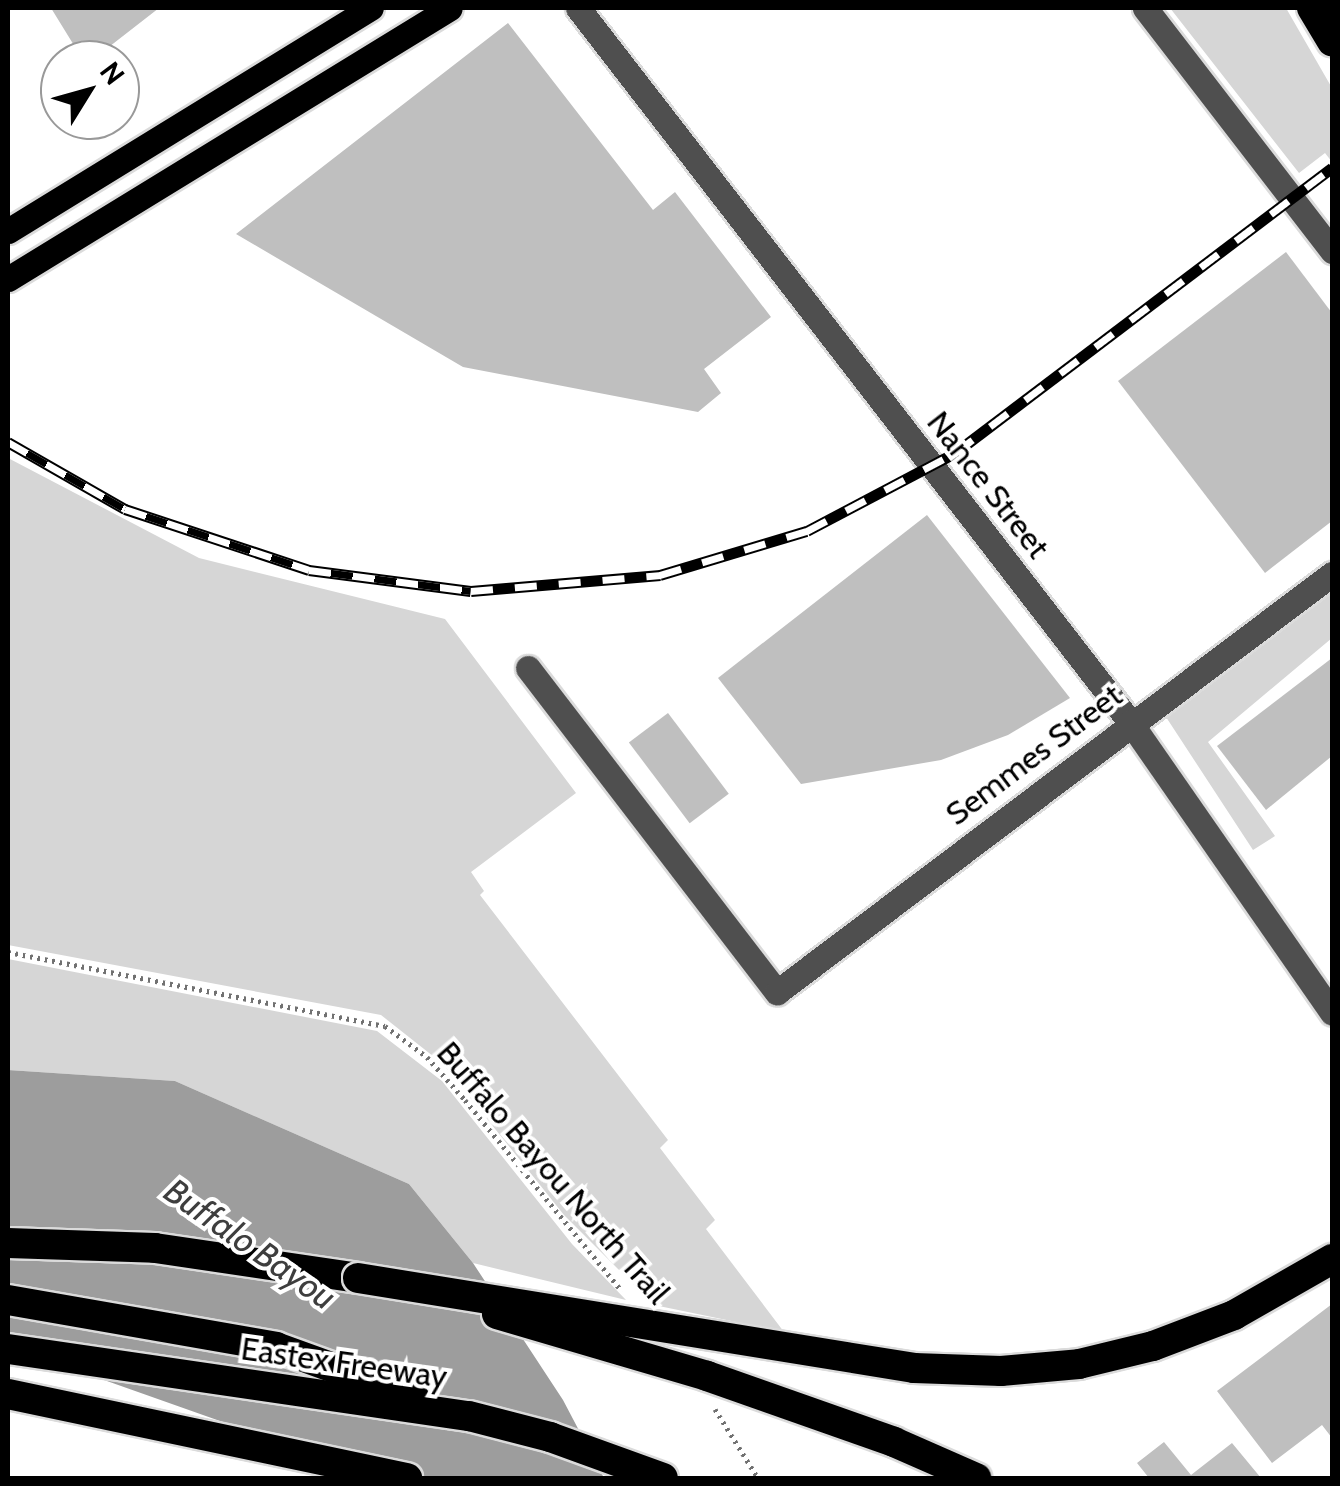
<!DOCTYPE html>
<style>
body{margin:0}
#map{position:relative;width:1340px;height:1486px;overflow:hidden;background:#fff;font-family:Cabin,sans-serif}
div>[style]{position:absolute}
.green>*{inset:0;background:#d6d6d6}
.water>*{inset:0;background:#9d9d9d}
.building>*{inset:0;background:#bfbfbf;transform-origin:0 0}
.path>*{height:5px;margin-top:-2.5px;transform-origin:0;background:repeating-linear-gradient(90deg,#717171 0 2.5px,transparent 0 7.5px)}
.roads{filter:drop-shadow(2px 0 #dbdbdb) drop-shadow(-2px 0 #dbdbdb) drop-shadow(0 2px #dbdbdb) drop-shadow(0 -2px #dbdbdb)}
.minor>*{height:25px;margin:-12.5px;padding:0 12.5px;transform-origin:12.5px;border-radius:12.5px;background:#4f4f4f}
.major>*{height:25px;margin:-12.5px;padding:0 12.5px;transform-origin:12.5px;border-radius:12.5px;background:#000}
.highway>*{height:30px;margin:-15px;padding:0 15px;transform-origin:15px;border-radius:15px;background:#000}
.rail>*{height:11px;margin-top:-5.5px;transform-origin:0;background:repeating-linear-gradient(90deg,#fff 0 22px,#000 0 44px);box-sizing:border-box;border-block:2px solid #000}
.bridges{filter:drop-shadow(2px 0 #dbdbdb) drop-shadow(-2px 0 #dbdbdb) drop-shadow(0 2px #dbdbdb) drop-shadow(0 -2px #dbdbdb)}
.highway-bridge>*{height:30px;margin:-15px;padding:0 15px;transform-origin:15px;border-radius:15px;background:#000}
span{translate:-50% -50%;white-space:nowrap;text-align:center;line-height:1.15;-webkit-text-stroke:8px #fff;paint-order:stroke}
.street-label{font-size:32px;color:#000}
.water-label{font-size:35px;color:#3e3e3e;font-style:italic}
.frame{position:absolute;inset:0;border:10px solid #000;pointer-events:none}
.north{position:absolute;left:40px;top:40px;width:100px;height:100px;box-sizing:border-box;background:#fff;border:2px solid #999;border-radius:50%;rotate:53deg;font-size:28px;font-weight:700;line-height:40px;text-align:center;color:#000}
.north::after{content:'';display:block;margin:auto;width:35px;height:45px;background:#000;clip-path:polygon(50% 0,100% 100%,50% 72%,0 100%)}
</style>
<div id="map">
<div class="green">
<div style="clip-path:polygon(1170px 8px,1286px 8px,1332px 88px,1332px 162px,1325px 153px,1299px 173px)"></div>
<div style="clip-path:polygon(8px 458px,199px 558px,445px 619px,576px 793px,471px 872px,484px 891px,480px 895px,668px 1140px,660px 1148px,715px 1220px,706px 1229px,784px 1332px,654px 1305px,564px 1215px,443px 1064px,381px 1015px,8px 945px)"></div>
<div style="clip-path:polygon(1332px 588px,1332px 638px,1208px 742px,1275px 836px,1253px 850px,1166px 717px)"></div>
<div style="clip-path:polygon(8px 959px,377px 1031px,442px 1081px,572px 1244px,626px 1300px,473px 1263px,409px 1184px,175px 1081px,8px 1070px)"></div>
</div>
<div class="water">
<div style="clip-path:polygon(8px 1070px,175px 1081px,409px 1184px,473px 1263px,563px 1400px,604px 1478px,347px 1478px,336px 1462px,8px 1346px)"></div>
</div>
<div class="building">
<div style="clip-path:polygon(51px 8px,159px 8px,105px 50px,112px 60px,83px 60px)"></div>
<div style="clip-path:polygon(508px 23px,653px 210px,675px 192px,771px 317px,704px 369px,721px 393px,698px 412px,463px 367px,236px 234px)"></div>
<div style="clip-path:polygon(1286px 252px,1332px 313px,1332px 521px,1265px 573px,1118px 381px)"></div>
<div style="clip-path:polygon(927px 515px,1070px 698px,1008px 735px,941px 760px,801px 784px,718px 678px)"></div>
<div style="clip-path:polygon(1332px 658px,1332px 756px,1266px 810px,1217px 746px)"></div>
<div style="left:668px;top:713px;width:101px;height:49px;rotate:53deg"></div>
<div style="clip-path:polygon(1332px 1304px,1332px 1438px,1322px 1425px,1272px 1463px,1217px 1391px)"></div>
<div style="clip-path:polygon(1164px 1442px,1191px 1475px,1232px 1443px,1261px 1478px,1149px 1478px,1137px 1463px)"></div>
</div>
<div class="path">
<div style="left:8px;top:952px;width:384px;rotate:11.1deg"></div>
<div style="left:385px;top:1026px;width:52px;rotate:36.4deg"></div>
<div style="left:427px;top:1057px;width:57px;rotate:48.5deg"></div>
<div style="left:465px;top:1100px;width:247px;rotate:50.6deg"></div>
<div style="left:715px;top:1409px;width:81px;rotate:58.1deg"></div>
</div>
<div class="roads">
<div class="minor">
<div style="left:578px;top:8px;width:902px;rotate:52.29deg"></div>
<div style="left:1130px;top:722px;width:354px;rotate:55.2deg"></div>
<div style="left:1145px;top:8px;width:307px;rotate:52.4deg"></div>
<div style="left:528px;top:668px;width:409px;rotate:52.5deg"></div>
<div style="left:777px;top:992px;width:695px;rotate:-36.99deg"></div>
</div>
<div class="major">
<div style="left:8px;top:231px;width:426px;rotate:-31.6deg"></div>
<div style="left:8px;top:279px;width:518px;rotate:-31.51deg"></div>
</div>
<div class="highway">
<div style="left:1312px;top:8px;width:39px;rotate:59deg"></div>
<div style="left:8px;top:1243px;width:147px;rotate:1.9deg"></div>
<div style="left:155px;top:1248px;width:205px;rotate:8.4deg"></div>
<div style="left:8px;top:1300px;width:272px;rotate:9.9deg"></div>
<div style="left:276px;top:1347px;width:147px;rotate:19.9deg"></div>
<div style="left:8px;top:1349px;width:466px;rotate:8.3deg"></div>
<div style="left:469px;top:1416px;width:84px;rotate:14.5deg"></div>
<div style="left:550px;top:1437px;width:120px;rotate:19.9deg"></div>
<div style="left:8px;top:1394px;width:408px;rotate:11.9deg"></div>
</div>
</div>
<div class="rail">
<div style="left:8px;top:442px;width:135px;rotate:29.8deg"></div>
<div style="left:125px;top:509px;width:194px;rotate:18.3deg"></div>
<div style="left:309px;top:570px;width:163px;rotate:7.4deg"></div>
<div style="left:471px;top:591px;width:190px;rotate:-4.8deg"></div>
<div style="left:660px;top:575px;width:153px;rotate:-16.7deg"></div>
<div style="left:807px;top:531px;width:167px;rotate:-27.8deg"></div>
<div style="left:955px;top:453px;width:473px;rotate:-37.1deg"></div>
</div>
<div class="bridges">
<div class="highway-bridge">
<div style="left:358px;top:1278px;width:563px;rotate:9.19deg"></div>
<div style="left:914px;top:1368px;width:87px;rotate:2deg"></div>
<div style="left:1001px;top:1371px;width:78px;rotate:-5.1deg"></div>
<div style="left:1079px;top:1364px;width:76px;rotate:-13.7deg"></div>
<div style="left:1153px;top:1346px;width:87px;rotate:-20.9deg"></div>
<div style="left:1234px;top:1315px;width:113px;rotate:-29.7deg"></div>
<div style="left:497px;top:1314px;width:219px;rotate:16.4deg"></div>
<div style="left:707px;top:1376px;width:198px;rotate:19.4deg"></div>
<div style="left:894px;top:1442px;width:90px;rotate:23.7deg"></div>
</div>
</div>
<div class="street-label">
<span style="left:988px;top:485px;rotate:52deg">Nance Street</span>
<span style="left:1034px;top:755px;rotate:-37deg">Semmes Street</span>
<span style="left:553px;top:1173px;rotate:49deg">Buffalo Bayou North Trail</span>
<span style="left:344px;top:1363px;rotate:8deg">Eastex Freeway</span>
</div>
<div class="water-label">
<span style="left:250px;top:1244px;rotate:35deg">Buffalo Bayou</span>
</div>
<div class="frame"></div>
<div class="north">N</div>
</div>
